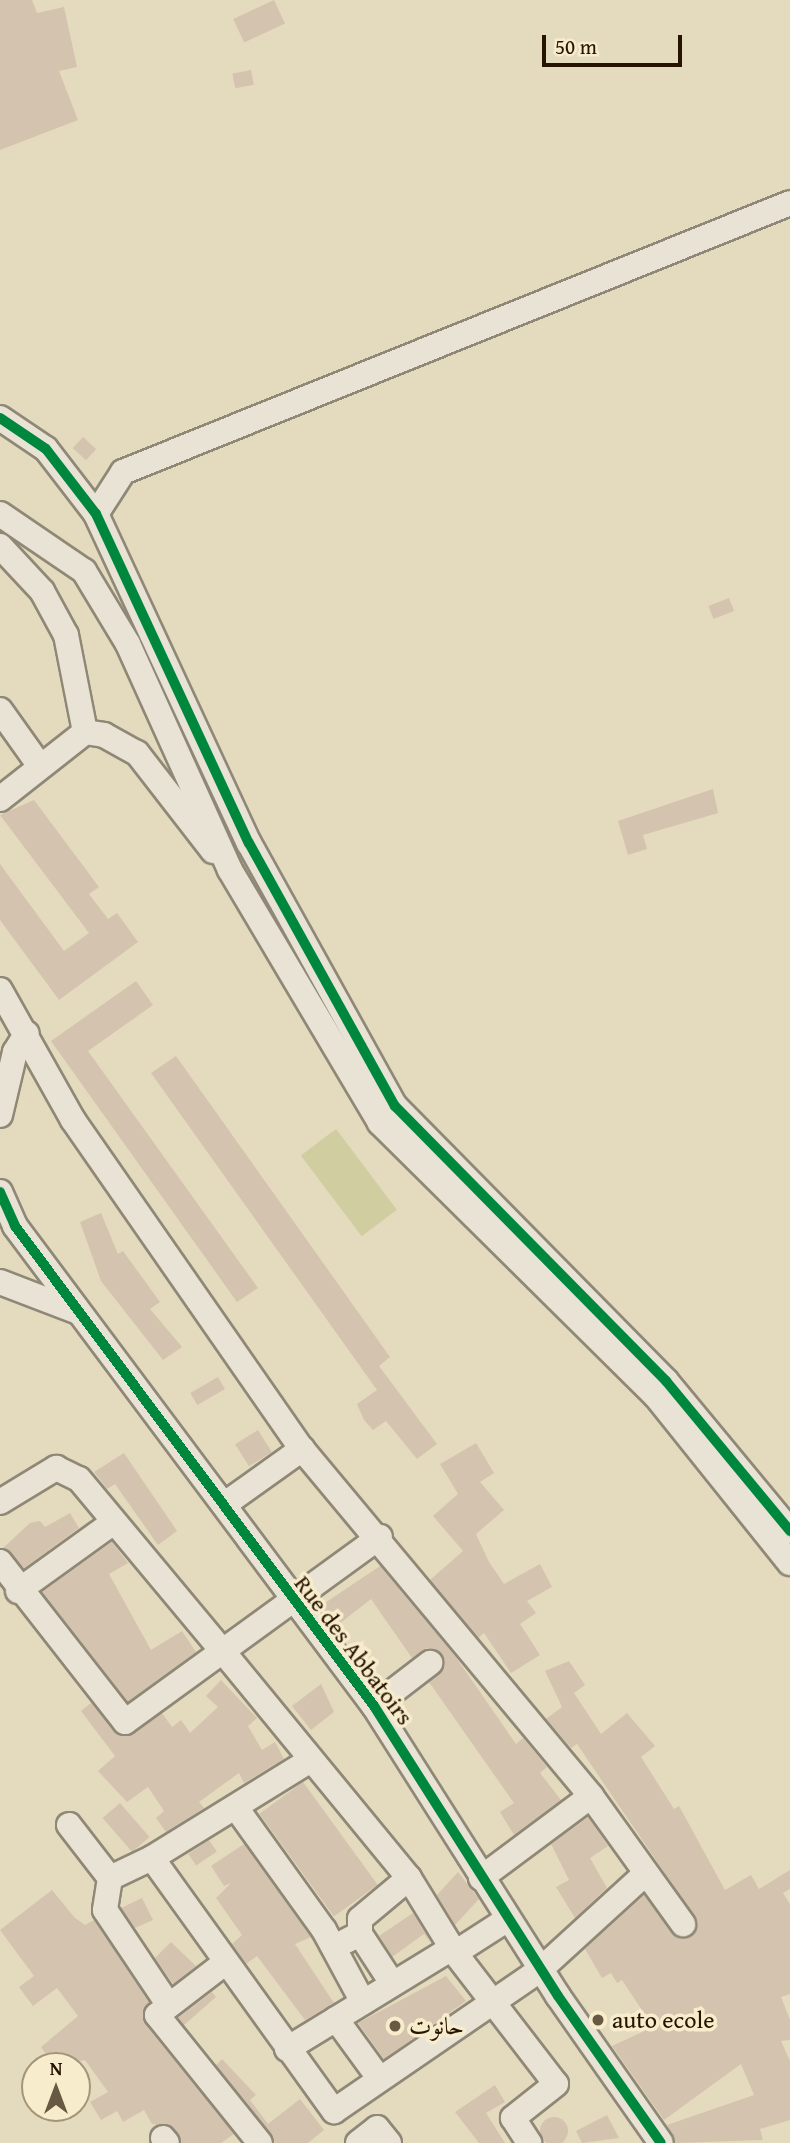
<!DOCTYPE html>
<meta charset="utf-8">
<style>
body{margin:0}
#map{position:relative;width:790px;height:2143px;overflow:hidden;background:#e4dabe;font-family:"Gentium Book Plus",Amiri,serif}
div>[style]{position:absolute}
.green>*{inset:0;background:#d0cda0;transform-origin:0 0}
.building>*{inset:0;background:#d4c4af;transform-origin:0 0}
.round{border-radius:50%}
.roads{filter:drop-shadow(2px 0 #8f8876) drop-shadow(-2px 0 #8f8876) drop-shadow(0 2px #8f8876) drop-shadow(0 -2px #8f8876)}
.minor>*{height:24px;margin:-12px;padding:0 12px;transform-origin:12px;border-radius:12px;background:#e8e3d5}
.cycleway>*{height:10px;margin:-5px;padding:0 5px;transform-origin:5px;border-radius:5px;background:#00873e}
.dots>*{width:19px;height:19px;translate:-50% -50%;box-sizing:border-box;border:4px solid #f7eccb;border-radius:50%}
span{translate:-50% -50%;white-space:nowrap;text-align:center;line-height:1.15;-webkit-text-stroke:7px #f7eccb;paint-order:stroke}
.street-label{font-size:24px;color:#261300}
.poi-label{font-size:24px;color:#261300}
.left{translate:0 -50%;text-align:left}
.north{position:absolute;left:21px;top:2052px;width:70px;height:70px;box-sizing:border-box;background:#f7eccb;border:2px solid #a3957a;border-radius:50%;rotate:0deg;font-size:19px;font-weight:700;line-height:28px;text-align:center;color:#261300}
.north::after{content:'';display:block;margin:auto;width:24px;height:32px;background:#685942;clip-path:polygon(50% 0,100% 100%,50% 72%,0 100%)}
.scale{position:absolute;left:542px;top:35px;width:140px;height:32px;box-sizing:border-box;border:4px solid #261300;border-top:0;padding-left:9px;font-size:21px;line-height:24px;white-space:nowrap;color:#261300;-webkit-text-stroke:5px #f7eccb;paint-order:stroke}
</style>
<div id="map">
<div class="green">
<div style="left:336px;top:1129px;width:101px;height:44px;rotate:53deg"></div>
</div>
<div class="building">
<div style="clip-path:polygon(0 0,32px 0,37px 13px,64px 7px,77px 67px,59px 71px,78px 120px,0 150px)"></div>
<div style="left:274px;top:0;width:26px;height:45px;rotate:65deg"></div>
<div style="left:251px;top:70px;width:15px;height:19px;rotate:79deg"></div>
<div style="left:83px;top:437px;width:18px;height:15px;rotate:43deg"></div>
<div style="left:729px;top:598px;width:14px;height:22px;rotate:69deg"></div>
<div style="clip-path:polygon(713px 789px,718px 813px,643px 835px,647px 849px,628px 855px,618px 821px)"></div>
<div style="clip-path:polygon(34px 800px,99px 887px,89px 894px,108px 919px,117px 913px,138px 942px,59px 1000px,0 920px,0 864px,64px 951px,89px 933px,0 815px)"></div>
<div style="clip-path:polygon(136px 981px,153px 1005px,88px 1051px,258px 1288px,237px 1302px,51px 1041px)"></div>
<div style="clip-path:polygon(176px 1056px,390px 1357px,379px 1366px,437px 1444px,417px 1459px,386px 1421px,373px 1430px,364px 1420px,357px 1404px,377px 1390px,151px 1073px)"></div>
<div style="clip-path:polygon(101px 1213px,118px 1254px,123px 1251px,160px 1302px,150px 1309px,182px 1347px,163px 1360px,101px 1281px,80px 1222px)"></div>
<div style="left:218px;top:1377px;width:14px;height:32px;rotate:60deg"></div>
<div style="left:258px;top:1430px;width:26px;height:27px;rotate:58deg"></div>
<div style="clip-path:polygon(476px 1443px,494px 1473px,480px 1482px,504px 1510px,476px 1534px,489px 1562px,504px 1584px,540px 1564px,552px 1587px,527px 1601px,536px 1613px,520px 1624px,540px 1655px,511px 1673px,484px 1633px,478px 1638px,430px 1580px,463px 1551px,433px 1516px,458px 1494px,440px 1464px)"></div>
<div style="clip-path:polygon(124px 1453px,177px 1531px,158px 1545px,115px 1484px,107px 1489px,94px 1472px)"></div>
<div style="clip-path:polygon(70px 1513px,79px 1528px,24px 1568px,3px 1548px,30px 1523px,40px 1521px,45px 1527px)"></div>
<div style="clip-path:polygon(112px 1542px,128px 1563px,109px 1574px,151px 1650px,182px 1631px,196px 1652px,128px 1702px,42px 1592px)"></div>
<div style="clip-path:polygon(380px 1566px,455px 1656px,516px 1744px,523px 1738px,547px 1767px,540px 1773px,561px 1800px,514px 1835px,500px 1812px,514px 1803px,429px 1682px,444px 1668px,441px 1653px,427px 1648px,412px 1658px,371px 1599px,334px 1628px,319px 1607px)"></div>
<div style="clip-path:polygon(569px 1661px,585px 1685px,574px 1693px,601px 1734px,627px 1713px,655px 1746px,641px 1757px,674px 1809px,679px 1806px,725px 1890px,751px 1875px,759px 1889px,790px 1870px,790px 1889px,783px 1893px,790px 1904px,790px 1994px,781px 1997px,790px 2020px,790px 2040px,781px 2041px,790px 2061px,790px 2120px,760px 2129px,763px 2140px,676px 2143px,667px 2125px,754px 2095px,741px 2064px,664px 2120px,612px 2046px,653px 2027px,622px 1980px,617px 1983px,611px 1973px,602px 1978px,585px 1949px,644px 1895px,676px 1937px,691px 1936px,698px 1922px,577px 1744px,571px 1748px,546px 1719px,562px 1707px,545px 1671px)"></div>
<div style="clip-path:polygon(221px 1680px,257px 1718px,248px 1726px,262px 1750px,275px 1742px,284px 1759px,244px 1783px,239px 1773px,199px 1802px,204px 1808px,166px 1832px,156px 1818px,164px 1811px,148px 1787px,127px 1802px,98px 1771px,115px 1756px,81px 1711px,91px 1703px,120px 1736px,162px 1713px,172px 1727px,181px 1720px,190px 1733px,218px 1707px,206px 1696px)"></div>
<div style="clip-path:polygon(321px 1684px,334px 1712px,311px 1730px,292px 1706px)"></div>
<div style="left:303px;top:1782px;width:127px;height:54px;rotate:54deg"></div>
<div style="left:120px;top:1803px;width:45px;height:23px;rotate:49deg"></div>
<div style="clip-path:polygon(588px 1817px,608px 1846px,590px 1858px,607px 1888px,575px 1918px,556px 1887px,569px 1880px,551px 1844px)"></div>
<div style="left:209px;top:1840px;width:14px;height:25px;rotate:56deg"></div>
<div style="clip-path:polygon(244px 1844px,311px 1937px,295px 1944px,334px 2003px,305px 2020px,257px 1956px,246px 1964px,232px 1944px,242px 1935px,216px 1898px,231px 1883px,224px 1886px,211px 1866px)"></div>
<div style="clip-path:polygon(458px 1872px,479px 1899px,455px 1925px,437px 1895px)"></div>
<div style="clip-path:polygon(52px 1890px,75px 1918px,85px 1925px,94px 1920px,149px 2002px,145px 2024px,234px 2134px,221px 2143px,182px 2143px,174px 2128px,152px 2124px,144px 2110px,123px 2122px,117px 2111px,101px 2120px,90px 2102px,108px 2092px,85px 2060px,54px 2066px,41px 2047px,78px 2016px,57px 1988px,33px 2006px,19px 1987px,34px 1976px,0 1930px)"></div>
<div style="clip-path:polygon(142px 1898px,153px 1920px,135px 1928px,121px 1908px)"></div>
<div style="clip-path:polygon(413px 1913px,431px 1943px,424px 1934px,392px 1957px,379px 1936px)"></div>
<div style="clip-path:polygon(171px 1942px,196px 1966px,173px 1984px,155px 1958px)"></div>
<div style="clip-path:polygon(446px 1976px,466px 2001px,384px 2059px,358px 2023px)"></div>
<div style="clip-path:polygon(212px 1992px,216px 1997px,184px 2025px,178px 2018px)"></div>
<div style="clip-path:polygon(222px 2059px,256px 2095px,250px 2100px,268px 2124px,300px 2099px,324px 2130px,308px 2143px,275px 2143px,216px 2065px)"></div>
<div style="clip-path:polygon(495px 2085px,505px 2102px,486px 2113px,505px 2143px,479px 2143px,455px 2112px)"></div>
<div style="clip-path:polygon(607px 2115px,619px 2138px,582px 2143px,576px 2131px)"></div>
<div class="round" style="left:540px;top:2117px;width:28px;height:28px"></div>
</div>
<div class="roads">
<div class="minor">
<div style="left:0;top:418px;width:55px;rotate:34deg"></div>
<div style="left:46px;top:449px;width:82px;rotate:52.4deg"></div>
<div style="left:96px;top:514px;width:363px;rotate:65.1deg"></div>
<div style="left:249px;top:843px;width:301px;rotate:61deg"></div>
<div style="left:395px;top:1106px;width:386px;rotate:45.4deg"></div>
<div style="left:666px;top:1381px;width:195px;rotate:50.4deg"></div>
<div style="left:0;top:514px;width:102px;rotate:34.2deg"></div>
<div style="left:84px;top:571px;width:85px;rotate:58.9deg"></div>
<div style="left:128px;top:644px;width:248px;rotate:65.7deg"></div>
<div style="left:230px;top:870px;width:294px;rotate:59.3deg"></div>
<div style="left:380px;top:1123px;width:388px;rotate:44.7deg"></div>
<div style="left:656px;top:1396px;width:214px;rotate:51.3deg"></div>
<div style="left:96px;top:514px;width:50px;rotate:-57.3deg"></div>
<div style="left:123px;top:472px;width:719px;rotate:-21.96deg"></div>
<div style="left:0;top:546px;width:62px;rotate:47deg"></div>
<div style="left:42px;top:591px;width:50px;rotate:61.4deg"></div>
<div style="left:66px;top:635px;width:99px;rotate:78.9deg"></div>
<div style="left:0;top:710px;width:69px;rotate:54.5deg"></div>
<div style="left:0;top:799px;width:108px;rotate:-38.2deg"></div>
<div style="left:85px;top:732px;width:19px;rotate:9deg"></div>
<div style="left:104px;top:735px;width:38px;rotate:29deg"></div>
<div style="left:137px;top:753px;width:124px;rotate:52.2deg"></div>
<div style="left:0;top:990px;width:149px;rotate:60.7deg"></div>
<div style="left:73px;top:1120px;width:401px;rotate:55.2deg"></div>
<div style="left:302px;top:1449px;width:452px;rotate:50.2deg"></div>
<div style="left:591px;top:1796px;width:158px;rotate:54.3deg"></div>
<div style="left:0;top:1115px;width:65px;rotate:-76.6deg"></div>
<div style="left:15px;top:1052px;width:22px;rotate:-58deg"></div>
<div style="left:0;top:1192px;width:37px;rotate:66deg"></div>
<div style="left:15px;top:1226px;width:599px;rotate:53.21deg"></div>
<div style="left:374px;top:1706px;width:343px;rotate:57.6deg"></div>
<div style="left:558px;top:1996px;width:179px;rotate:55deg"></div>
<div style="left:0;top:1282px;width:84px;rotate:21deg"></div>
<div style="left:0;top:1502px;width:66px;rotate:-31.3deg"></div>
<div style="left:56px;top:1468px;width:25px;rotate:26deg"></div>
<div style="left:79px;top:1479px;width:228px;rotate:50.2deg"></div>
<div style="left:225px;top:1654px;width:290px;rotate:50.6deg"></div>
<div style="left:409px;top:1878px;width:64px;rotate:140.1deg"></div>
<div style="left:360px;top:1919px;width:15px;rotate:90deg"></div>
<div style="left:225px;top:1504px;width:95px;rotate:-35.5deg"></div>
<div style="left:0;top:1562px;width:203px;rotate:52deg"></div>
<div style="left:125px;top:1722px;width:315px;rotate:-36deg"></div>
<div style="left:18px;top:1591px;width:115px;rotate:-35.8deg"></div>
<div style="left:374px;top:1706px;width:71px;rotate:-37.5deg"></div>
<div style="left:237px;top:1809px;width:149px;rotate:54.3deg"></div>
<div style="left:324px;top:1930px;width:82px;rotate:61.6deg"></div>
<div style="left:69px;top:1825px;width:67px;rotate:52.3deg"></div>
<div style="left:110px;top:1878px;width:47px;rotate:-25.5deg"></div>
<div style="left:152px;top:1858px;width:312px;rotate:54.3deg"></div>
<div style="left:334px;top:2111px;width:251px;rotate:-34.4deg"></div>
<div style="left:541px;top:1969px;width:142px;rotate:-42.4deg"></div>
<div style="left:152px;top:1858px;width:185px;rotate:-31.7deg"></div>
<div style="left:110px;top:1878px;width:32px;rotate:99deg"></div>
<div style="left:105px;top:1910px;width:110px;rotate:56.2deg"></div>
<div style="left:409px;top:1878px;width:88px;rotate:58.5deg"></div>
<div style="left:455px;top:1953px;width:165px;rotate:52.4deg"></div>
<div style="left:556px;top:2084px;width:55px;rotate:141.7deg"></div>
<div style="left:513px;top:2118px;width:30px;rotate:57deg"></div>
<div style="left:481px;top:1878px;width:137px;rotate:-36.7deg"></div>
<div style="left:346px;top:1941px;width:16px;rotate:-27deg"></div>
<div style="left:360px;top:1934px;width:59px;rotate:56.9deg"></div>
<div style="left:455px;top:1953px;width:63px;rotate:-32.7deg"></div>
<div style="left:226px;top:1962px;width:87px;rotate:142.5deg"></div>
<div style="left:157px;top:2015px;width:164px;rotate:51.2deg"></div>
<div style="left:336px;top:2019px;width:136px;rotate:-31.5deg"></div>
<div style="left:287px;top:2049px;width:57px;rotate:-31.5deg"></div>
<div style="left:336px;top:2019px;width:73px;rotate:53.9deg"></div>
<div style="left:163px;top:2138px;width:6px;rotate:51deg"></div>
<div style="left:358px;top:2143px;width:24px;rotate:-38deg"></div>
<div style="left:377px;top:2128px;width:19px;rotate:51deg"></div>
</div>
</div>
<div class="cycleway">
<div style="left:0;top:418px;width:55px;rotate:34deg"></div>
<div style="left:46px;top:449px;width:82px;rotate:52.4deg"></div>
<div style="left:96px;top:514px;width:363px;rotate:65.1deg"></div>
<div style="left:249px;top:843px;width:301px;rotate:61deg"></div>
<div style="left:395px;top:1106px;width:386px;rotate:45.4deg"></div>
<div style="left:666px;top:1381px;width:195px;rotate:50.4deg"></div>
<div style="left:0;top:1192px;width:37px;rotate:66deg"></div>
<div style="left:15px;top:1226px;width:599px;rotate:53.21deg"></div>
<div style="left:374px;top:1706px;width:343px;rotate:57.6deg"></div>
<div style="left:558px;top:1996px;width:179px;rotate:55deg"></div>
</div>
<div class="dots">
<div style="left:598px;top:2020px;background:#685942"></div>
<div style="left:395px;top:2026px;background:#685942"></div>
</div>
<div class="street-label">
<span style="left:354px;top:1650px;rotate:53deg">Rue des Abbatoirs</span>
</div>
<div class="poi-label">
<span class="left" style="left:612px;top:2020px">auto ecole</span>
<span class="left" style="left:409px;top:2026px">حانوت</span>
</div>
<div class="north">N</div>
<div class="scale">50 m</div>
</div>
